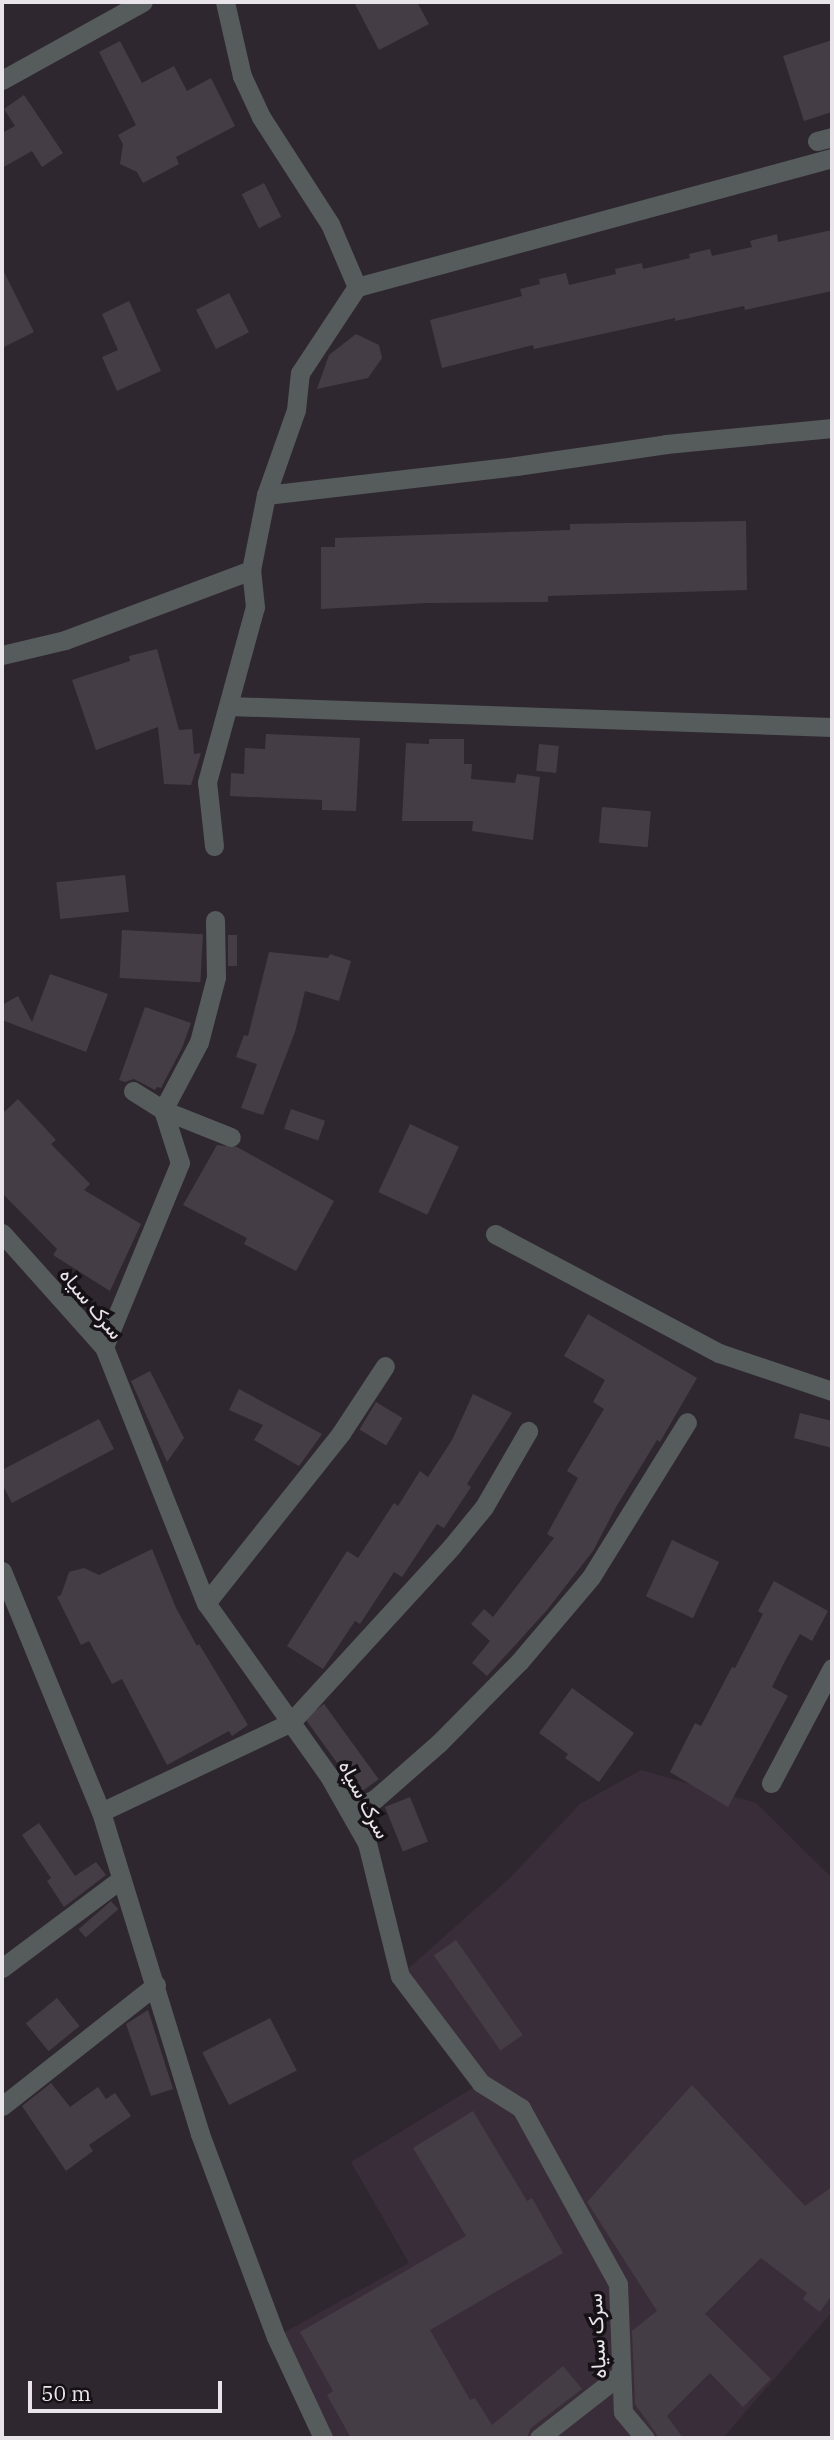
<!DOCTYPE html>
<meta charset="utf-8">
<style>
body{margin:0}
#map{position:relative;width:834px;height:2440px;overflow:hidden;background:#2f272f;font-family:"IBM Plex Serif",Vazirmatn,serif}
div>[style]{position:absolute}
.built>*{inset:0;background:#392d3a}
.building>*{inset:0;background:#453d45;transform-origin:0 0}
.minor>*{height:19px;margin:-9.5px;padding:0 9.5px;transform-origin:9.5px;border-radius:9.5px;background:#565c5b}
.tertiary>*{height:19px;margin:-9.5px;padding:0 9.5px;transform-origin:9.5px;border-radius:9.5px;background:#565c5b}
span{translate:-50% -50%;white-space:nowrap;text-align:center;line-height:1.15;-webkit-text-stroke:7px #151115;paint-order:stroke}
.street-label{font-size:21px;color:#e9e4ea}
.frame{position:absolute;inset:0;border:4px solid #e9e4ea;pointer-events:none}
.scale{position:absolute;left:28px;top:2381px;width:194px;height:32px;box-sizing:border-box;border:4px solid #e9e4ea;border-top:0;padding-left:9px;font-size:21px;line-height:24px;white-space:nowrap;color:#e9e4ea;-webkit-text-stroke:5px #151115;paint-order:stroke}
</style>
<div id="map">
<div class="built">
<div style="clip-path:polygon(641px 1770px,756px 1803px,832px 1878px,832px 2312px,723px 2438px,323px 2438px,276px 2337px,409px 2263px,351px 2162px,481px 2083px,400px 1976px,511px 1877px,580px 1804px)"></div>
</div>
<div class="building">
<div style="clip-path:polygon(354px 2px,417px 2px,429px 24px,379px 50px)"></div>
<div style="clip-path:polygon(832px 40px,832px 112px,804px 121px,783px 56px)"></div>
<div style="clip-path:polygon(120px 41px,142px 83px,174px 66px,187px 91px,211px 78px,235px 126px,176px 157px,179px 164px,143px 183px,137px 172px,120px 164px,123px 144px,118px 135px,136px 125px,99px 52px)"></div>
<div style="clip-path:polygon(24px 95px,63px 153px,42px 167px,32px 151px,2px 168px,2px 133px,15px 126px,4px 109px)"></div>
<div style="left:264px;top:183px;width:38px;height:25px;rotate:63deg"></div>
<div style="clip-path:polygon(832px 230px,832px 291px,745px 310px,744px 306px,675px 321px,675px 318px,534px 349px,533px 345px,442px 368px,430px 320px,522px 296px,520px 289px,540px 284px,539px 279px,566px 273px,569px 285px,616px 274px,615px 269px,642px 263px,643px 269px,690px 258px,689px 254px,710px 249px,712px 256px,752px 247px,750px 241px,777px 234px,778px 242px)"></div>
<div style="clip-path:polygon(2px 268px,34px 332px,2px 348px)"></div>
<div style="left:229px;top:293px;width:44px;height:37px;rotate:63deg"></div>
<div style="clip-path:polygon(129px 301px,161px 371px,117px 391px,102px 357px,118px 350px,102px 314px)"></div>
<div style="clip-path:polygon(356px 334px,379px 345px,382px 358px,368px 378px,317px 389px,329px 355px)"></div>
<div style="clip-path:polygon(746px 521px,747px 590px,548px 596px,548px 602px,427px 603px,321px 609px,321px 547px,335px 547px,335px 538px,570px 530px,570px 524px)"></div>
<div style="clip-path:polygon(157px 649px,179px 730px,192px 729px,194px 754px,201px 753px,191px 785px,164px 784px,158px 727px,96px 750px,72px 680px,130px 661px,129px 656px)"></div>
<div style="clip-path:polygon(266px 734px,360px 738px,356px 811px,322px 810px,322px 800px,230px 796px,231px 773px,244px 774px,245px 748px,265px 749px)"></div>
<div style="clip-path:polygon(429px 739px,464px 739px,464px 764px,472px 764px,471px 779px,515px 783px,517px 774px,540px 777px,533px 840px,472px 831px,473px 821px,402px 821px,406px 743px,429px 744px)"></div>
<div style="left:539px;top:744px;width:20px;height:27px;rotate:6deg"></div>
<div style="left:602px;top:807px;width:49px;height:36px;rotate:5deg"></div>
<div style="left:125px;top:875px;width:37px;height:69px;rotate:84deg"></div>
<div style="left:122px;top:930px;width:81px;height:48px;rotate:3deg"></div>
<div style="left:228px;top:935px;width:9px;height:31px"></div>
<div style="clip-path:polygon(269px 952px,328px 958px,330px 954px,351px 961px,339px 1001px,305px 991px,295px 1032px,263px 1115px,241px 1108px,257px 1064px,236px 1057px,244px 1035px,248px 1036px)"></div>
<div style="clip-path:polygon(50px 974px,108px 994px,86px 1052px,2px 1020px,2px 1005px,18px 996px,32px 1022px)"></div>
<div style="clip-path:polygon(145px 1007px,191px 1023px,182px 1048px,161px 1088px,157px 1087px,155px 1090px,134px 1079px,125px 1082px,119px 1080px)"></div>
<div style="clip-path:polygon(18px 1099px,56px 1140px,51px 1144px,90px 1184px,84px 1190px,141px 1224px,110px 1291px,53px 1255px,57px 1249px,2px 1193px,2px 1114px)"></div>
<div style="left:291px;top:1109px;width:36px;height:21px;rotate:19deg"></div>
<div style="left:410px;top:1124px;width:54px;height:75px;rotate:25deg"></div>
<div style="clip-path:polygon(217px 1145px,237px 1147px,334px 1201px,296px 1271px,244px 1244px,247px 1238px,183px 1205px)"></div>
<div style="clip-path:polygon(588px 1314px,697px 1378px,660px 1442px,657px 1440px,616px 1507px,593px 1551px,547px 1610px,487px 1676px,472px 1663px,490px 1641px,471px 1624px,484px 1609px,493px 1617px,554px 1538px,547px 1534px,578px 1478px,567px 1471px,604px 1409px,593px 1402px,605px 1380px,564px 1356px)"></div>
<div style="clip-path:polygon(150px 1371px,184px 1438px,167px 1462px,131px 1381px)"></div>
<div style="clip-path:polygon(239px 1389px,322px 1434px,299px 1466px,254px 1440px,263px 1425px,229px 1410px)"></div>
<div style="clip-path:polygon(473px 1394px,512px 1413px,467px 1484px,471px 1487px,444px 1528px,437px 1524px,402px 1577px,394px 1572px,360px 1624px,355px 1621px,323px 1669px,287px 1646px,347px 1551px,358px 1558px,394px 1503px,398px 1506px,420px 1471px,428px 1477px,452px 1440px)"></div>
<div style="left:376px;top:1402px;width:31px;height:32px;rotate:31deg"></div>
<div style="clip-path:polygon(800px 1413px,832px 1421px,832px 1448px,794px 1438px)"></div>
<div style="clip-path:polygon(99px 1419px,114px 1449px,12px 1503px,2px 1484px,2px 1470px)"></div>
<div style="left:672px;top:1540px;width:52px;height:62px;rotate:25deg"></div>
<div style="clip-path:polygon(152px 1549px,176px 1608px,197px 1646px,199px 1644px,248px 1725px,232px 1736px,229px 1731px,167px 1765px,122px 1679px,112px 1684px,89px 1641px,81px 1645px,57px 1597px,61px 1595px,69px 1572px,84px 1568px,99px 1575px)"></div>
<div style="clip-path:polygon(774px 1581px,828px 1611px,812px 1641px,800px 1634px,785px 1661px,772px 1687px,788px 1696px,728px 1807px,670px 1772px,695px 1723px,701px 1726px,732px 1667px,735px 1668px,763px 1614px,758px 1611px)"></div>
<div style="clip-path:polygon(572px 1688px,634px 1733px,599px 1782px,565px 1758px,568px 1754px,539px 1733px)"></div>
<div style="left:324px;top:1704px;width:93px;height:24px;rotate:54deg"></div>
<div style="left:410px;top:1797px;width:48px;height:27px;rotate:68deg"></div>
<div style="clip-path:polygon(39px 1823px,75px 1876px,96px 1862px,106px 1875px,64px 1907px,47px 1881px,51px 1878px,22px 1835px)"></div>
<div style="left:111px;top:1901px;width:11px;height:43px;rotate:49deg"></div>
<div style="left:456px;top:1940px;width:116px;height:27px;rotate:55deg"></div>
<div style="left:57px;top:1998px;width:36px;height:40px;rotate:51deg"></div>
<div style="clip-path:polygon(148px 2010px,173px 2089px,151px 2096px,126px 2024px)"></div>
<div style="left:270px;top:2018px;width:59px;height:76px;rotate:63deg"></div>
<div style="clip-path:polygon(51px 2083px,70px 2107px,98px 2087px,106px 2099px,115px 2093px,131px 2116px,89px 2145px,93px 2151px,66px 2171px,22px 2106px)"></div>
<div style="clip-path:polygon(692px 2085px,805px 2206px,832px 2187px,832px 2295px,820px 2312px,803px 2299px,807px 2293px,761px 2258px,705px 2314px,771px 2379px,743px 2407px,710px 2373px,667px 2416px,683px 2438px,659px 2438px,635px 2404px,632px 2331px,657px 2311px,587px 2202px)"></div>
<div style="clip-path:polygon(473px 2111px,527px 2201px,532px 2198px,563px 2253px,430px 2330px,470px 2400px,475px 2398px,492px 2425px,563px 2366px,582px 2389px,531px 2428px,527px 2438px,351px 2438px,327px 2395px,333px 2391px,300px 2332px,466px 2236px,413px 2148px)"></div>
</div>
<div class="minor">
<div style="left:225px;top:2px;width:76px;rotate:77.1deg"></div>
<div style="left:242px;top:76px;width:45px;rotate:65.1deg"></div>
<div style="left:261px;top:117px;width:127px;rotate:57.2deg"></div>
<div style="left:330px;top:224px;width:69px;rotate:66.8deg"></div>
<div style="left:2px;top:80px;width:161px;rotate:-29deg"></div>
<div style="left:817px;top:141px;width:16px;rotate:-15deg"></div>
<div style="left:266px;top:495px;width:252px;rotate:-6.6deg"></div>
<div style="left:516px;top:466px;width:152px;rotate:-8.3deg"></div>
<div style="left:666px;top:444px;width:167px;rotate:-5.5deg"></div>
<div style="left:2px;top:655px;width:65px;rotate:-13.4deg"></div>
<div style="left:65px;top:640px;width:199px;rotate:-20.6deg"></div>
<div style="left:251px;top:570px;width:76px;rotate:-78.7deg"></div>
<div style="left:266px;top:495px;width:90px;rotate:-70.6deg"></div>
<div style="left:296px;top:410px;width:37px;rotate:-84deg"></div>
<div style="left:300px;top:373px;width:103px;rotate:-56.5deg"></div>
<div style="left:357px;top:287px;width:492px;rotate:-15.2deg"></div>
<div style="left:229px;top:706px;width:603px;rotate:1.99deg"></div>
<div style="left:214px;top:846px;width:64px;rotate:-96.2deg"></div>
<div style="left:207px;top:782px;width:181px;rotate:-74.7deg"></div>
<div style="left:255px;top:607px;width:37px;rotate:-96deg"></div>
<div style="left:133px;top:1091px;width:36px;rotate:32deg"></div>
<div style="left:163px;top:1110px;width:73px;rotate:21.7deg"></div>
<div style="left:495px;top:1234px;width:254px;rotate:28deg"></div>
<div style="left:719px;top:1353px;width:119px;rotate:18.6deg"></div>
<div style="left:104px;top:1347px;width:199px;rotate:-67.6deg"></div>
<div style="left:180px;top:1163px;width:56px;rotate:-107.8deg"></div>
<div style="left:163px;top:1110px;width:77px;rotate:-62.1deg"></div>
<div style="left:199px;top:1042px;width:67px;rotate:-75.3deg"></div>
<div style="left:216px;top:977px;width:57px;rotate:-91deg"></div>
<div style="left:2px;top:1571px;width:261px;rotate:67.7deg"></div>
<div style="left:101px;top:1812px;width:337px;rotate:72.9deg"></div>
<div style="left:200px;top:2134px;width:217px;rotate:69.5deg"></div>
<div style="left:276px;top:2337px;width:111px;rotate:65deg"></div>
<div style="left:206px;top:1603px;width:217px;rotate:-51.5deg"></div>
<div style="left:341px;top:1433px;width:80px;rotate:-56.7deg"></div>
<div style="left:771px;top:1783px;width:130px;rotate:-62.1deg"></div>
<div style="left:349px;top:1811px;width:29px;rotate:-25deg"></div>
<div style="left:375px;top:1799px;width:85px;rotate:-41.2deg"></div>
<div style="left:439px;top:1743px;width:114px;rotate:-45.4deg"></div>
<div style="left:519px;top:1662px;width:111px;rotate:-49.7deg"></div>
<div style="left:591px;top:1577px;width:182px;rotate:-58.2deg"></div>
<div style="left:101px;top:1812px;width:210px;rotate:-25.3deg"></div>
<div style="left:291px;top:1722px;width:239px;rotate:-47.5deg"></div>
<div style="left:452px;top:1546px;width:50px;rotate:-50.6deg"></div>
<div style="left:484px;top:1507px;width:88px;rotate:-59.9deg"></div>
<div style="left:2px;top:1968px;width:149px;rotate:-36.8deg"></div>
<div style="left:2px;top:2106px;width:196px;rotate:-38.2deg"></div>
<div style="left:539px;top:2438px;width:104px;rotate:-38deg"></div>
</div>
<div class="tertiary">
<div style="left:2px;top:1233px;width:153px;rotate:48.2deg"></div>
<div style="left:104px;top:1347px;width:276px;rotate:68.3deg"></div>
<div style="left:206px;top:1603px;width:212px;rotate:54.6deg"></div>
<div style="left:329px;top:1776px;width:77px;rotate:60.4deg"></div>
<div style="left:367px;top:1843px;width:137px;rotate:76.1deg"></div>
<div style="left:400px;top:1976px;width:134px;rotate:52.9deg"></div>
<div style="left:481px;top:2083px;width:47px;rotate:32deg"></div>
<div style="left:521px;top:2108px;width:201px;rotate:61.1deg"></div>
<div style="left:618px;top:2284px;width:128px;rotate:87.8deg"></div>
<div style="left:623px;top:2412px;width:34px;rotate:50deg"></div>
</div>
<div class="street-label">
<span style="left:92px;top:1303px;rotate:50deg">سرک سیاه</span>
<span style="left:365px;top:1799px;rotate:62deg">سرک سیاه</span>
<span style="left:596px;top:2336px;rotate:-93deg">سرک سیاه</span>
</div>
<div class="frame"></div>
<div class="scale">50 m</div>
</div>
